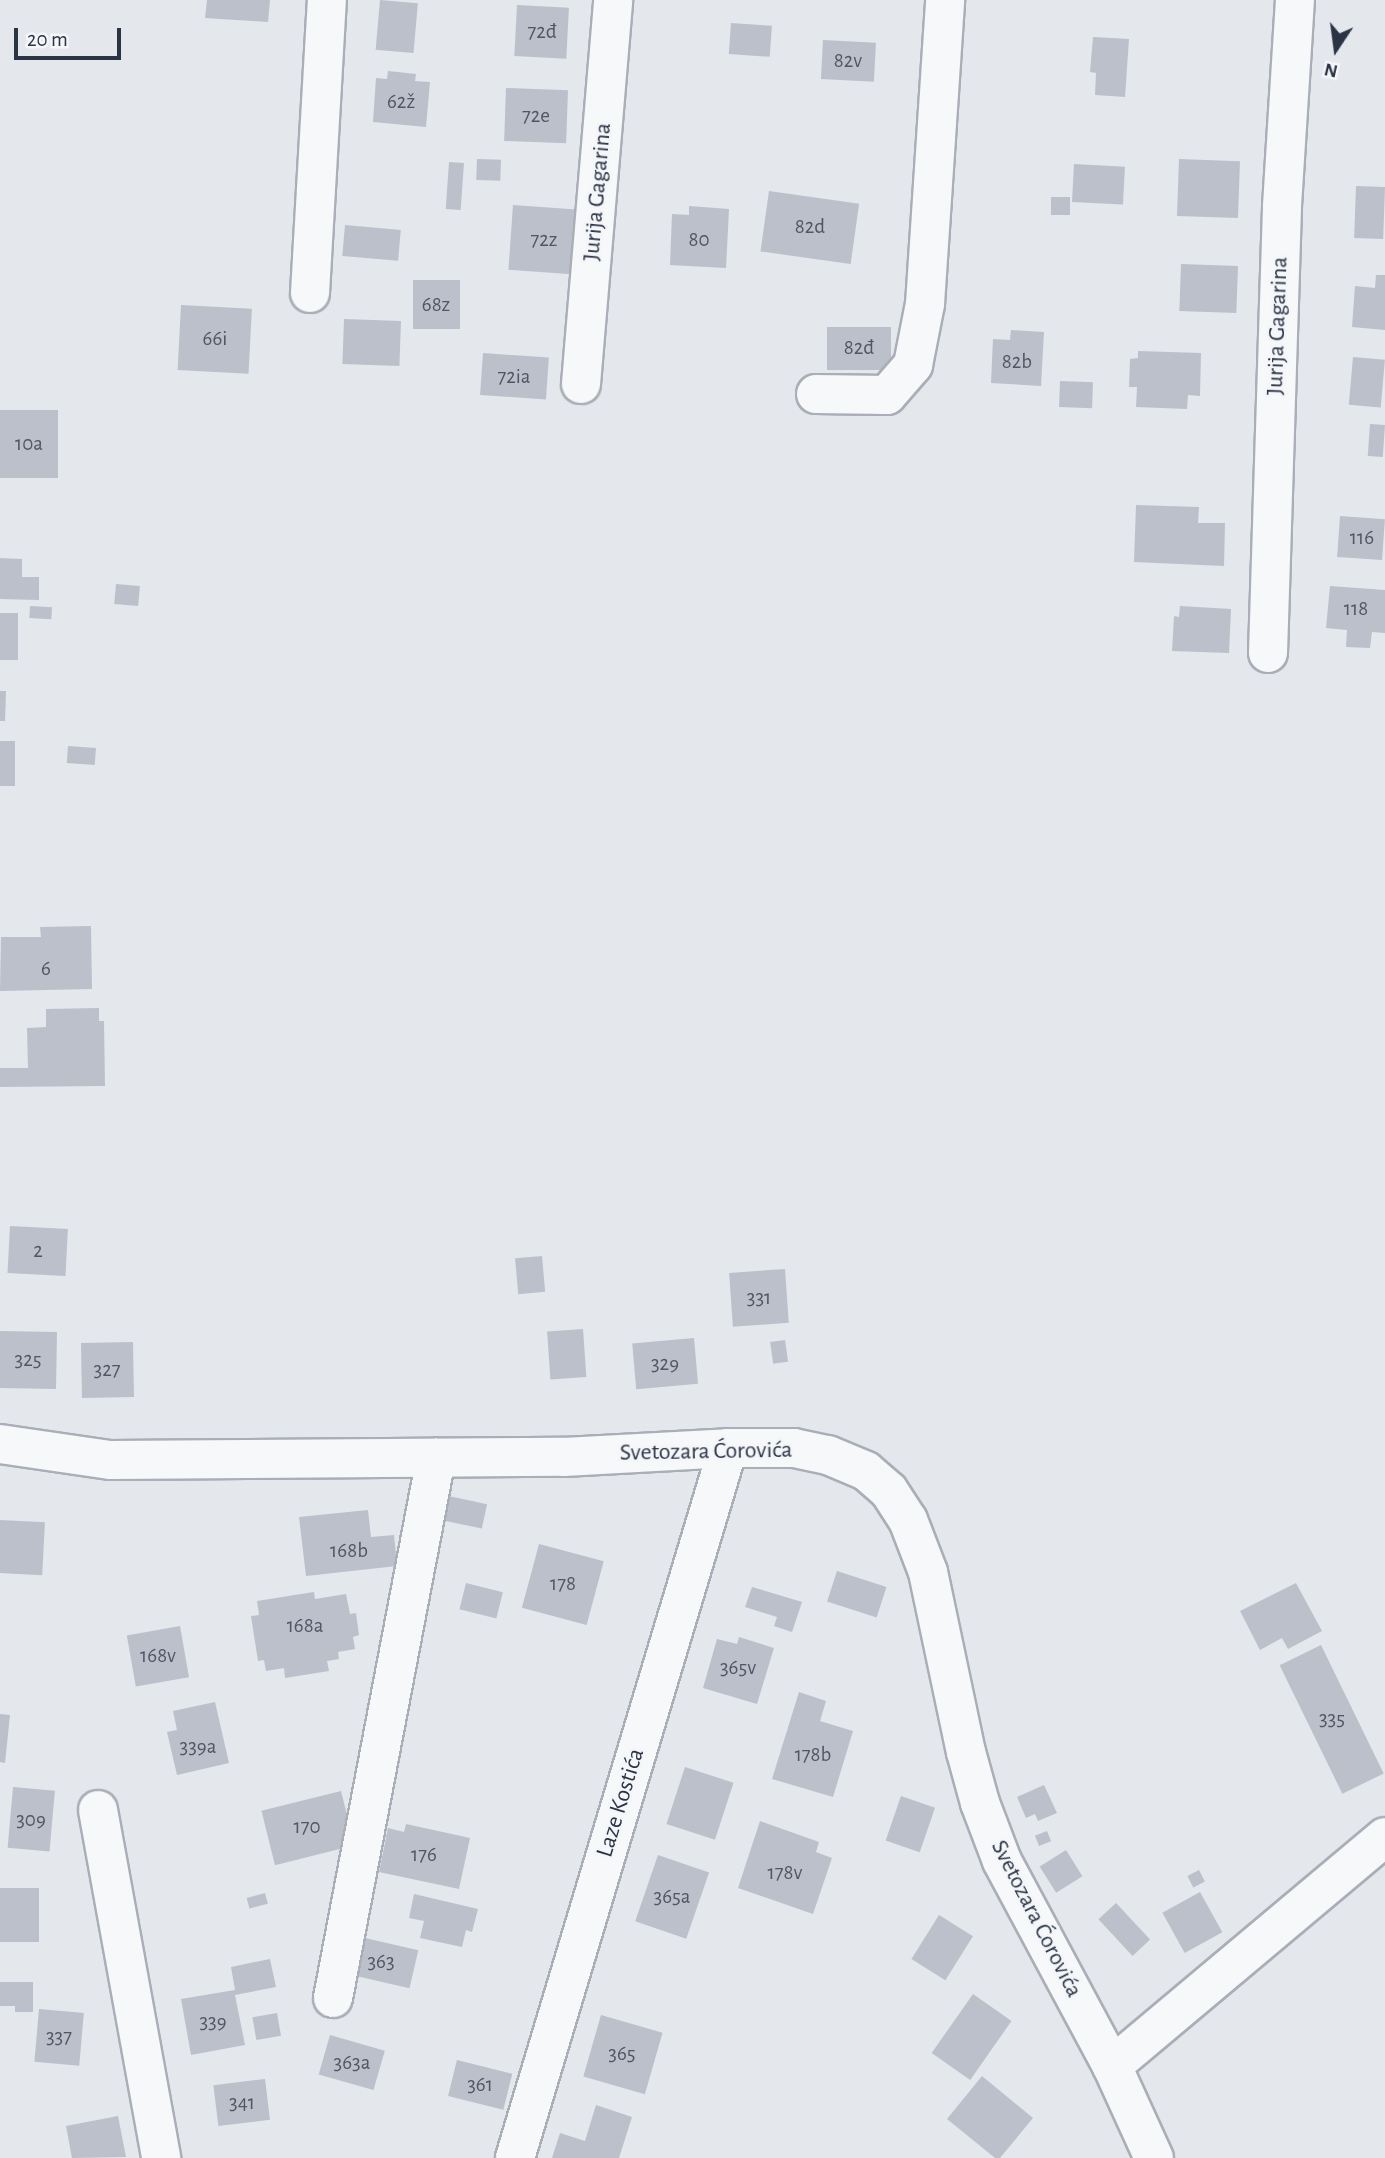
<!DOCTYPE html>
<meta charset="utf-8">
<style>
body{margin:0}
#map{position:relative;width:1385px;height:2158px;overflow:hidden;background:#e4e7ec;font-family:"Alegreya Sans",sans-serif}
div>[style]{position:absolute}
.building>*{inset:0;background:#bbc0ca;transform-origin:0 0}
.roads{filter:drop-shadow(2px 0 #a9aeb7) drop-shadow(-2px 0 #a9aeb7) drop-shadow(0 2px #a9aeb7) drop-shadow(0 -2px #a9aeb7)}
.minor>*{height:38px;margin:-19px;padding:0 19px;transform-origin:19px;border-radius:19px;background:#f7f8fa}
span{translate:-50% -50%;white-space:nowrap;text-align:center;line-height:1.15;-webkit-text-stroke:6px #f4f6f9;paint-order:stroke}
.number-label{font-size:21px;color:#4f5766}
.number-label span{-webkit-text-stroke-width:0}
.street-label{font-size:24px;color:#2b3445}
.north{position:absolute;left:1301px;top:14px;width:70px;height:70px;-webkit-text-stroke:5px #f4f6f9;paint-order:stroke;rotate:193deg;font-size:19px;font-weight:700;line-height:28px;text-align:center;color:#2b3445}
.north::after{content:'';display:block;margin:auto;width:24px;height:32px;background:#2b3445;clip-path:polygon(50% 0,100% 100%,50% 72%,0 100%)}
.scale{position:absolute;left:14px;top:28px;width:107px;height:32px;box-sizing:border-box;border:4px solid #2b3445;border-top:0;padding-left:9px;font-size:21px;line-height:24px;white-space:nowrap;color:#2b3445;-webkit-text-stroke:5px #f4f6f9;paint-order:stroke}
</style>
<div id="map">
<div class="building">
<div style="clip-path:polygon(207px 0,270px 0,268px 22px,205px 18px)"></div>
<div style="left:380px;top:0;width:38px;height:50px;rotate:5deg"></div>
<div style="left:517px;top:5px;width:52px;height:51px;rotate:3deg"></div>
<div style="left:731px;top:23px;width:41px;height:31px;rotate:4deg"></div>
<div style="clip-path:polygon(1093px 37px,1129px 39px,1125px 97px,1095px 95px,1096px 73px,1090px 72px)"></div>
<div style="left:823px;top:40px;width:53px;height:39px;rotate:3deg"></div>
<div style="clip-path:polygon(388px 71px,416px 74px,415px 81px,430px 82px,426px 127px,373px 122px,376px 78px,387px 79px)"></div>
<div style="left:506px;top:88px;width:62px;height:53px;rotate:2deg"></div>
<div style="left:477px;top:159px;width:24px;height:21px;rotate:2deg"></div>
<div style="left:1179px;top:159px;width:61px;height:57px;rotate:2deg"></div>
<div style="left:449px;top:162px;width:15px;height:47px;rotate:4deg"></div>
<div style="left:1074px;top:164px;width:51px;height:38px;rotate:3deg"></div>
<div style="left:1356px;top:186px;width:29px;height:52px;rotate:2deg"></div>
<div style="left:769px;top:191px;width:91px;height:61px;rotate:8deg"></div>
<div style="left:1051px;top:197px;width:19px;height:18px"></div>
<div style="left:513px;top:205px;width:67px;height:65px;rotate:4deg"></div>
<div style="clip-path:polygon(689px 206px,729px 209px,726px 268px,670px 265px,672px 214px,689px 215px)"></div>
<div style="left:345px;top:225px;width:56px;height:31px;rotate:5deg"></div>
<div style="left:1181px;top:264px;width:57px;height:47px;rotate:2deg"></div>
<div style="clip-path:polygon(1376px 275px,1385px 275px,1385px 330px,1352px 327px,1355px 286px,1375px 288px)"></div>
<div style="left:413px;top:280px;width:47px;height:49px"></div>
<div style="left:181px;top:305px;width:71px;height:65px;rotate:3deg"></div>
<div style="left:344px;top:319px;width:57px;height:45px;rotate:2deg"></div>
<div style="left:827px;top:327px;width:64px;height:43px"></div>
<div style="clip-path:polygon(1011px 330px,1044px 332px,1041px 386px,991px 383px,993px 339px,1010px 340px)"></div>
<div style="clip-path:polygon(1138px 351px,1201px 353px,1200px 396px,1188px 395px,1187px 409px,1136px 407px,1137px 387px,1129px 387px,1130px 359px,1138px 358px)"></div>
<div style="left:483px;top:353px;width:66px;height:42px;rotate:4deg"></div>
<div style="left:1353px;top:357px;width:32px;height:48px;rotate:5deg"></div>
<div style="left:1060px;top:381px;width:33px;height:26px;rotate:2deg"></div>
<div style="left:0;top:410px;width:58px;height:68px"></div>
<div style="left:1370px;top:424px;width:15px;height:32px;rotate:4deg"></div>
<div style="clip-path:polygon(1136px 505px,1199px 507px,1198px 523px,1225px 523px,1224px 566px,1134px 562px)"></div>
<div style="left:1340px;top:516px;width:45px;height:41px;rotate:4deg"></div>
<div style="clip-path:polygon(0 558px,22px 559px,22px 577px,39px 577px,39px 600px,0 599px)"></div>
<div style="left:116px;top:584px;width:24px;height:20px;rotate:5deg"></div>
<div style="clip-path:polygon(1330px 586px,1385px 590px,1385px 633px,1372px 632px,1370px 648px,1346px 647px,1347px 630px,1326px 628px)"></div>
<div style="left:30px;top:606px;width:22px;height:12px;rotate:3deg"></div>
<div style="clip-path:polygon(1180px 606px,1231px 609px,1229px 653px,1172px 651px,1174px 616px,1179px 617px)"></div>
<div style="left:0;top:613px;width:18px;height:47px"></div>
<div style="clip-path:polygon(0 691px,6px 691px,5px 721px,0 721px)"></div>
<div style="left:0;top:741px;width:15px;height:45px"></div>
<div style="left:68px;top:746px;width:28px;height:17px;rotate:4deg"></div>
<div style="clip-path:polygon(91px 926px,92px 989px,0 991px,1px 937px,41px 937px,40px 927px)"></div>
<div style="clip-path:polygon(99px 1008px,99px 1021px,104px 1021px,105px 1086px,0 1087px,0 1068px,28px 1068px,27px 1028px,46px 1027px,46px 1009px)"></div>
<div style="left:10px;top:1226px;width:58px;height:47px;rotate:3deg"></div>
<div style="left:542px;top:1256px;width:36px;height:27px;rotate:85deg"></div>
<div style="left:785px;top:1269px;width:54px;height:56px;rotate:86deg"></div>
<div style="left:583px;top:1329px;width:48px;height:36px;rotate:86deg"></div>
<div style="left:0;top:1331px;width:57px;height:57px;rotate:1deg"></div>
<div style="left:694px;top:1338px;width:46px;height:62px;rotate:85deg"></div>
<div style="left:785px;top:1340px;width:22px;height:15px;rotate:82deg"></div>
<div style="left:133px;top:1342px;width:55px;height:52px;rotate:89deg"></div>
<div style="left:444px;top:1495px;width:44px;height:25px;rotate:12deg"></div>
<div style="clip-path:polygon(368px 1510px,371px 1537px,394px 1535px,397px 1566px,306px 1576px,299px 1517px)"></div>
<div style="left:0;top:1520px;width:45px;height:53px;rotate:3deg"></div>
<div style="left:539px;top:1544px;width:67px;height:66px;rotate:15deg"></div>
<div style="left:837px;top:1571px;width:52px;height:32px;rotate:18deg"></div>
<div style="left:466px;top:1583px;width:38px;height:27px;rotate:14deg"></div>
<div style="clip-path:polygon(1296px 1583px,1322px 1631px,1288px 1649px,1282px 1638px,1260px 1650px,1240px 1611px)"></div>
<div style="clip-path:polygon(752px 1587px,802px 1602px,792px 1632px,774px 1626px,777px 1617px,745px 1607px)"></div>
<div style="clip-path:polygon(314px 1592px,315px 1599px,346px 1594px,350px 1614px,356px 1613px,359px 1635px,353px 1637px,355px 1649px,338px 1652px,339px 1659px,327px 1661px,329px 1671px,285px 1678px,284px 1668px,266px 1671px,264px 1660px,258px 1661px,251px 1616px,259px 1615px,257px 1601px)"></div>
<div style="left:180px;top:1626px;width:52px;height:54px;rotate:80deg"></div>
<div style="clip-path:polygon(739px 1637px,774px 1648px,757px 1704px,703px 1688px,717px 1639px,737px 1644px)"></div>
<div style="left:1321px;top:1645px;width:143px;height:46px;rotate:64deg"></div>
<div style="clip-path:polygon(799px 1692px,826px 1701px,820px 1721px,853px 1731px,833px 1797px,772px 1779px)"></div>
<div style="clip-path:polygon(215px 1702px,229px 1763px,177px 1775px,167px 1732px,177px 1730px,173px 1711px)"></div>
<div style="clip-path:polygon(0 1714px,10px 1715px,5px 1763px,0 1762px)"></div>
<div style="left:685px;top:1767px;width:51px;height:60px;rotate:18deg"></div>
<div style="clip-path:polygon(1044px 1785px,1057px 1813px,1038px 1821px,1035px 1814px,1026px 1818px,1017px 1797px)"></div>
<div style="left:13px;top:1787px;width:42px;height:61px;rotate:5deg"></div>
<div style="left:341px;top:1791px;width:56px;height:82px;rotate:76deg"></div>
<div style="left:901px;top:1796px;width:36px;height:47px;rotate:19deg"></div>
<div style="clip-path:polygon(760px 1821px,819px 1842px,816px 1852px,832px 1858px,813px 1914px,738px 1888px)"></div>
<div style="clip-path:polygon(406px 1824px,470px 1838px,459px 1889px,379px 1872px,388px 1828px,404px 1832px)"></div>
<div style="left:1047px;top:1831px;width:11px;height:13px;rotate:68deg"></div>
<div style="left:1066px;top:1850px;width:31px;height:31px;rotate:58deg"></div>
<div style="left:658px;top:1855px;width:54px;height:70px;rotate:19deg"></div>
<div style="left:1199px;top:1870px;width:13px;height:13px;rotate:63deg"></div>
<div style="left:0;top:1888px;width:39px;height:54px"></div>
<div style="left:1200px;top:1892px;width:46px;height:43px;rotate:61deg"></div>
<div style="left:265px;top:1893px;width:11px;height:19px;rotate:75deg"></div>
<div style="clip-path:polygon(414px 1894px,478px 1909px,472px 1932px,466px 1930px,462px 1947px,420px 1938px,424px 1921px,409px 1918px)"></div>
<div style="left:1116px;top:1903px;width:50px;height:24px;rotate:47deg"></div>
<div style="left:939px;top:1915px;width:40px;height:52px;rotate:32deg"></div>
<div style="left:352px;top:1935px;width:68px;height:39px;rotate:13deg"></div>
<div style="clip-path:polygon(270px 1959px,276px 1987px,235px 1995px,245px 2045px,191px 2055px,181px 1999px,235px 1990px,231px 1967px)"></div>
<div style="clip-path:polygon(0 1982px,33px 1982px,33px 2012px,15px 2012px,15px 2006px,0 2006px)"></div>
<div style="left:973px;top:1994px;width:47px;height:72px;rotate:35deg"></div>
<div style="left:39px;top:2009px;width:45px;height:53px;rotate:5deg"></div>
<div style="left:277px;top:2013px;width:23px;height:25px;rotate:80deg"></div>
<div style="left:601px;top:2015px;width:64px;height:64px;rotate:16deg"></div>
<div style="left:330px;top:2035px;width:57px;height:41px;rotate:16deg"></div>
<div style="left:457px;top:2060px;width:57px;height:37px;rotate:14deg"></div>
<div style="clip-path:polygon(982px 2076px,1033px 2118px,1000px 2158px,995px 2158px,947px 2119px)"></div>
<div style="left:265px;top:2079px;width:41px;height:52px;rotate:83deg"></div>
<div style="clip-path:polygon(596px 2105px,632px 2117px,619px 2158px,552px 2158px,560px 2133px,585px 2141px)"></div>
<div style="clip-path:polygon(118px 2116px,126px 2157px,72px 2158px,66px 2126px)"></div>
</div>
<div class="roads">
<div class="minor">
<div style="left:310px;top:293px;width:293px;rotate:-86.7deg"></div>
<div style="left:581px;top:384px;width:385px;rotate:-85.2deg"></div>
<div style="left:816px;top:394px;width:71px;rotate:0.8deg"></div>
<div style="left:887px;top:395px;width:40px;rotate:-49deg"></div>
<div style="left:913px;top:365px;width:62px;rotate:-78.9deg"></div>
<div style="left:925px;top:304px;width:305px;rotate:-86.2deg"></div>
<div style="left:1268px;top:653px;width:447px;rotate:-88.2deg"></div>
<div style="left:1282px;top:206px;width:206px;rotate:-86.4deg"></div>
<div style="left:0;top:1444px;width:111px;rotate:8.3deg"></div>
<div style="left:110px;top:1460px;width:454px;rotate:-0.4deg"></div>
<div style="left:564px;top:1457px;width:164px;rotate:-3.1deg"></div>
<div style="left:728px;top:1448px;width:66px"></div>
<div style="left:794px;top:1448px;width:35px;rotate:12deg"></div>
<div style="left:828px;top:1455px;width:41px;rotate:22.8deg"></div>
<div style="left:866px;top:1471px;width:30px;rotate:41deg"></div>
<div style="left:889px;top:1491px;width:35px;rotate:57deg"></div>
<div style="left:908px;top:1520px;width:56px;rotate:69deg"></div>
<div style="left:928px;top:1572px;width:184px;rotate:78.1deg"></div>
<div style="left:966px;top:1752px;width:53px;rotate:74.6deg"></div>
<div style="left:980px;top:1803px;width:62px;rotate:69.2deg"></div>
<div style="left:1002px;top:1861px;width:233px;rotate:61.8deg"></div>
<div style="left:1112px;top:2066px;width:101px;rotate:65.5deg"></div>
<div style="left:98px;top:1810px;width:354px;rotate:79.7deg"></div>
<div style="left:333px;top:1998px;width:550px;rotate:-79.2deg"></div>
<div style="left:1112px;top:2066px;width:356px;rotate:-40deg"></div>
<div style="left:515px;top:2158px;width:741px;rotate:-73.3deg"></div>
</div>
</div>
<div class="number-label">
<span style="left:542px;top:32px">72đ</span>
<span style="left:848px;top:61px">82v</span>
<span style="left:401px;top:102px">62ž</span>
<span style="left:536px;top:116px">72e</span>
<span style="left:810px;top:227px">82d</span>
<span style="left:544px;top:240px">72z</span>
<span style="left:699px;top:240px">80</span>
<span style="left:436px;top:305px">68z</span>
<span style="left:215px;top:339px">66i</span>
<span style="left:859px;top:348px">82đ</span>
<span style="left:1017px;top:362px">82b</span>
<span style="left:514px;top:377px">72ia</span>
<span style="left:29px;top:444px">10a</span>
<span style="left:1362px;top:538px">116</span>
<span style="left:1356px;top:609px">118</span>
<span style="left:46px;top:969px">6</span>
<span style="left:38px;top:1251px">2</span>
<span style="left:759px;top:1298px">331</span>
<span style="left:28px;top:1360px">325</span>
<span style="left:665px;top:1364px">329</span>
<span style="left:107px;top:1370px">327</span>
<span style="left:349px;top:1551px">168b</span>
<span style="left:563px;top:1584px">178</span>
<span style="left:305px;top:1626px">168a</span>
<span style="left:158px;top:1656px">168v</span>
<span style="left:738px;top:1668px">365v</span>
<span style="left:1332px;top:1719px">335</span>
<span style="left:198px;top:1747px">339a</span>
<span style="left:813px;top:1755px">178b</span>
<span style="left:31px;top:1820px">309</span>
<span style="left:307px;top:1827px">170</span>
<span style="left:424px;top:1855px">176</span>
<span style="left:785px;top:1873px">178v</span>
<span style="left:672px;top:1897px">365a</span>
<span style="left:381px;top:1962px">363</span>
<span style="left:213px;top:2022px">339</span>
<span style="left:59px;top:2037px">337</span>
<span style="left:622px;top:2054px">365</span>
<span style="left:352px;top:2063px">363a</span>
<span style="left:480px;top:2085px">361</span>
<span style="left:242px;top:2103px">341</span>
</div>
<div class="street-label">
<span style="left:598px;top:192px;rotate:-85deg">Jurija Gagarina</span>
<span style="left:1278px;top:326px;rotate:-88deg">Jurija Gagarina</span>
<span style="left:706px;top:1452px;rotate:-1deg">Svetozara Ćorovića</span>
<span style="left:621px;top:1803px;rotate:-73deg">Laze Kostića</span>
<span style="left:1036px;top:1919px;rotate:63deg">Svetozara Ćorovića</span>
</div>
<div class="north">N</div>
<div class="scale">20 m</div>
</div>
